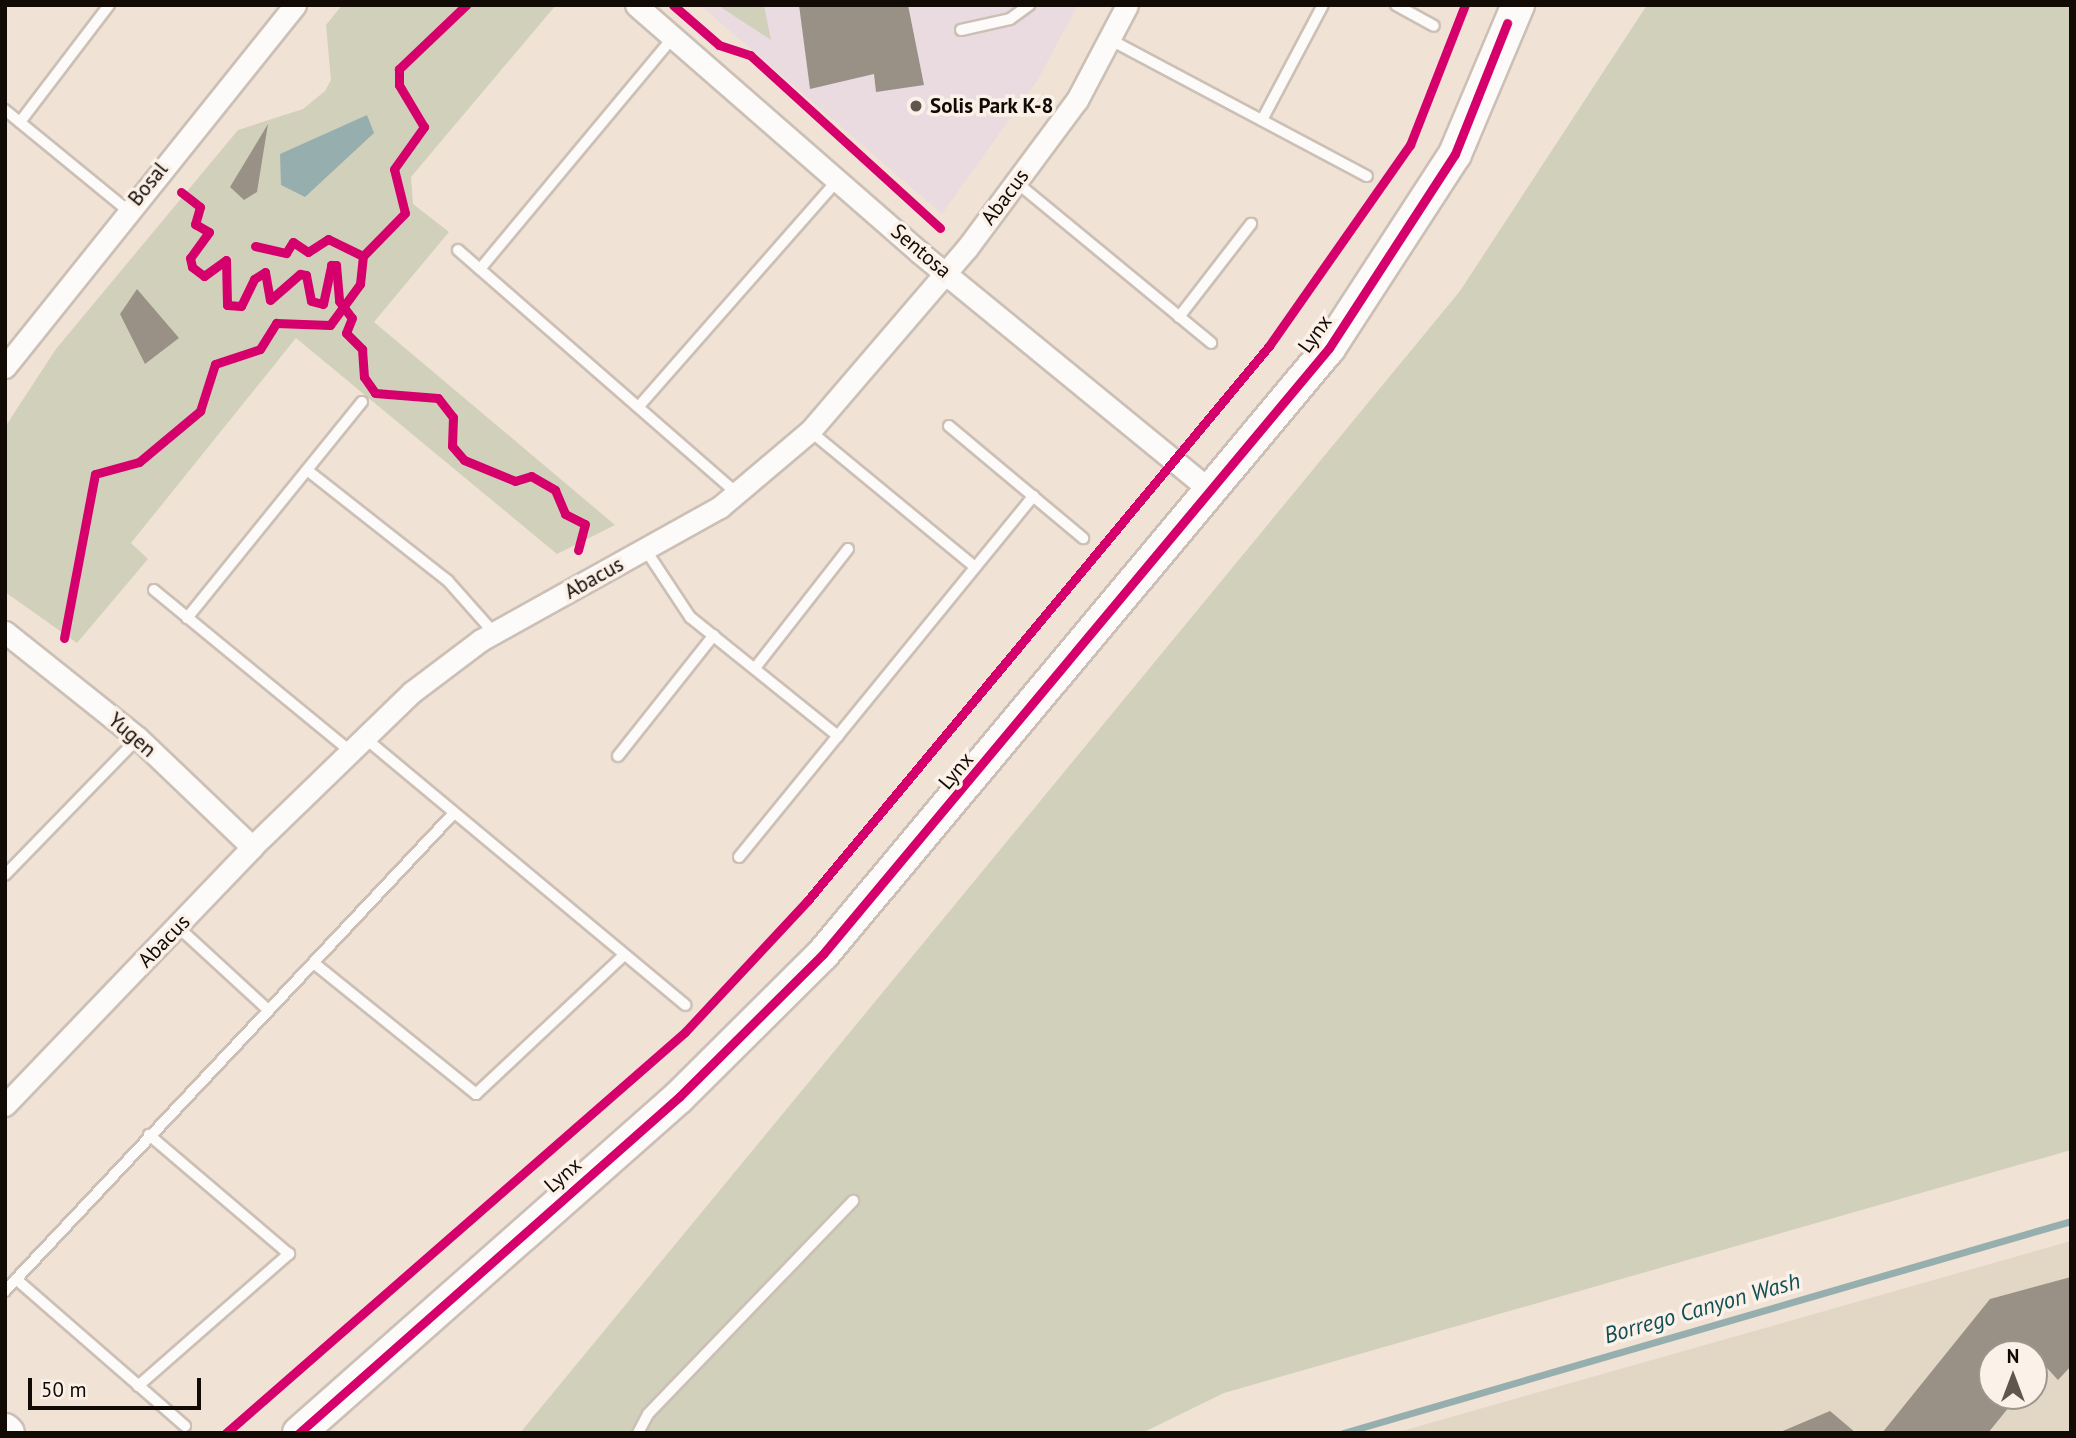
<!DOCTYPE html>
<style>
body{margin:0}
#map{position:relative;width:2076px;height:1438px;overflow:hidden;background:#f0e2d5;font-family:"PT Sans",sans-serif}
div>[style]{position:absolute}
.commercial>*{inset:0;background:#e2d6c5}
.education>*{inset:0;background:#eadbe0}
.green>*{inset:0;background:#d1d1bb}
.water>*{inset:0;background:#96afae}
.stream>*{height:7px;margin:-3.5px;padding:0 3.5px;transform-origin:3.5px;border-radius:3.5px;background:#96afae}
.building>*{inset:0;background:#9a9186}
.roads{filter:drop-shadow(2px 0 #ccc0b6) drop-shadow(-2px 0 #ccc0b6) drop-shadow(0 2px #ccc0b6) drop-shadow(0 -2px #ccc0b6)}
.lane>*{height:10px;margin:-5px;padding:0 5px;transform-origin:5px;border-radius:5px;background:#fdfbf9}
.street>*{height:21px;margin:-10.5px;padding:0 10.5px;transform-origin:10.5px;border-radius:10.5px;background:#fdfbf9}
.secondary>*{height:32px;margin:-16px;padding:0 16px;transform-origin:16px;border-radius:16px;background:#fdfbf9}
.cycleway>*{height:9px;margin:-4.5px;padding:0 4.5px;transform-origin:4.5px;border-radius:4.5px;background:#d6006c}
.dots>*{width:19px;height:19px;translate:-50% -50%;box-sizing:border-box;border:4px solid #fcf1e8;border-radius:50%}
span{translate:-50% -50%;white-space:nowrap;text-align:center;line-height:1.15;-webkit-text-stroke:7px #fcf1e8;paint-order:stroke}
.poi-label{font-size:21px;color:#120a04;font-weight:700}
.left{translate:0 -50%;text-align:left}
.street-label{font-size:21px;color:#120a04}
.water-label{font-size:23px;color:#114f54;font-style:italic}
.frame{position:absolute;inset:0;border:7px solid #120a04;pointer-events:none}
.north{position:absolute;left:1978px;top:1340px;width:70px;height:70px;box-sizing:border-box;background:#fcf1e8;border:2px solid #9e958d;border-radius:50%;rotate:0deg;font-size:19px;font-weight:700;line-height:28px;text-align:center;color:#120a04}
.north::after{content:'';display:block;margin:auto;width:24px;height:32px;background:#60564d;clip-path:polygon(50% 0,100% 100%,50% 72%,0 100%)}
.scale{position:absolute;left:28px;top:1378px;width:173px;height:32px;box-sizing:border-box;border:4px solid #120a04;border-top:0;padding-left:9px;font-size:21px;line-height:24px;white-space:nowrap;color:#120a04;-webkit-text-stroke:5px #fcf1e8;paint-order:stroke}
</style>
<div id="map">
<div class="commercial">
<div style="clip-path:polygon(evenodd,2071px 1241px,2071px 1433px,1396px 1433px,1423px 1425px,2071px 1241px,1992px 1354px,2034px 1354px,2034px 1396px,1992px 1396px,1992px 1354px)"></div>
</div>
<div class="education">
<div style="clip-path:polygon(700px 5px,1078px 5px,1037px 81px,942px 214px)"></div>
</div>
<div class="green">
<div style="clip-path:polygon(342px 5px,556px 5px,411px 177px,413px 204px,449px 232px,374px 322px,615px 525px,557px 554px,296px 338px,131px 543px,148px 559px,77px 643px,5px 592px,5px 427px,56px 349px,238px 130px,303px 109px,325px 91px,331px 80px,326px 25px)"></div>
<div style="clip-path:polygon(721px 5px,764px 5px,771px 40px,722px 8px)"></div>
<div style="clip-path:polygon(1647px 5px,2071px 5px,2071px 1150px,1224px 1393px,1142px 1433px,520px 1433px,1460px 291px)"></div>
</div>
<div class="water">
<div style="clip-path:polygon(367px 115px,374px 133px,305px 197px,281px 185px,280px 154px)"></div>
</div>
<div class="stream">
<div style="left:1343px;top:1433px;width:758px;rotate:-16.24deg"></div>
</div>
<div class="building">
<div style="clip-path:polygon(799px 5px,908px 5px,924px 85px,876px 92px,874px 74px,810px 89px)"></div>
<div style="clip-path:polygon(268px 124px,257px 192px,244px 200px,230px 187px)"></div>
<div style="clip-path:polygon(137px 289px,179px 338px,145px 364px,120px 314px)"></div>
<div style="clip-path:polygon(2071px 1277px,2071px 1366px,2058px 1380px,2034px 1354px,1992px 1354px,1992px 1396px,2018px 1396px,1988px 1433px,1882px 1433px,1990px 1299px)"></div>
<div style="clip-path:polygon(1830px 1411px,1856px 1433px,1778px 1433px)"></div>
</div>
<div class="roads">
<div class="lane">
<div style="left:1396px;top:5px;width:43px;rotate:28.9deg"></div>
<div style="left:961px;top:30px;width:50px;rotate:-12.7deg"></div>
<div style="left:1010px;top:19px;width:24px;rotate:-36deg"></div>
<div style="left:1109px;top:39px;width:292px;rotate:28deg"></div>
<div style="left:5px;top:110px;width:158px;rotate:39.3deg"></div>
<div style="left:1262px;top:120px;width:130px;rotate:-62.1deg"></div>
<div style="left:20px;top:122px;width:147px;rotate:-52.7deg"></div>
<div style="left:1016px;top:182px;width:253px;rotate:39.5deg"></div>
<div style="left:458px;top:250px;width:370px;rotate:41.1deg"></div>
<div style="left:480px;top:269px;width:302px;rotate:-50.2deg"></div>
<div style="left:1179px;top:317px;width:118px;rotate:-52.3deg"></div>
<div style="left:640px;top:405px;width:300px;rotate:-48.7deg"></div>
<div style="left:949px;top:426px;width:175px;rotate:39.9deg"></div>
<div style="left:810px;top:431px;width:214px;rotate:39.5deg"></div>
<div style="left:307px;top:470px;width:179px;rotate:38.2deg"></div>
<div style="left:448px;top:581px;width:69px;rotate:48.5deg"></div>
<div style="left:645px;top:549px;width:82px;rotate:56.5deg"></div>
<div style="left:690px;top:617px;width:190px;rotate:38.8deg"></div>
<div style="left:154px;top:590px;width:255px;rotate:39.4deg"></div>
<div style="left:187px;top:618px;width:278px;rotate:-51deg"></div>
<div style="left:755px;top:668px;width:151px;rotate:-52deg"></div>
<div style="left:365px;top:738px;width:417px;rotate:39.8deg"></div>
<div style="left:618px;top:756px;width:154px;rotate:-51.6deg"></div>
<div style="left:739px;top:857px;width:466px;rotate:-50.8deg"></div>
<div style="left:5px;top:875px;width:191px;rotate:-45.8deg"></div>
<div style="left:178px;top:927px;width:120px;rotate:42.6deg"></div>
<div style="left:315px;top:964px;width:207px;rotate:38.9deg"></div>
<div style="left:476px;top:1094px;width:203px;rotate:-43.2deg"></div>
<div style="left:16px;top:1279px;width:224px;rotate:41deg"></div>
<div style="left:5px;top:1291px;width:656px;rotate:-46.79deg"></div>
<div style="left:138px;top:1386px;width:201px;rotate:-41.2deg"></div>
<div style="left:289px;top:1254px;width:184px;rotate:-139.6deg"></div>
<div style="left:638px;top:1433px;width:21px;rotate:-62deg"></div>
<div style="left:648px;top:1414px;width:296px;rotate:-46.1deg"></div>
</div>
<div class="street">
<div style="left:636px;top:5px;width:376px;rotate:41.1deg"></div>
<div style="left:919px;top:252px;width:377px;rotate:39.3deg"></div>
<div style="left:5px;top:367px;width:464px;rotate:-51.3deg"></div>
<div style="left:5px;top:632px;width:170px;rotate:38.6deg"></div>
<div style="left:138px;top:738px;width:158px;rotate:43.7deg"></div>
<div style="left:5px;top:1105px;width:357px;rotate:-46.2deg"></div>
<div style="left:252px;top:847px;width:223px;rotate:-44.1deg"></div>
<div style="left:412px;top:692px;width:86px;rotate:-37deg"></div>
<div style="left:481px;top:640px;width:274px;rotate:-29.1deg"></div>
<div style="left:720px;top:507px;width:118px;rotate:-40.2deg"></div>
<div style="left:810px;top:431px;width:241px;rotate:-49.4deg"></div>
<div style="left:967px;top:248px;width:184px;rotate:-53.4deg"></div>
<div style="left:1077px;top:100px;width:107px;rotate:-62.2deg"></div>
</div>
<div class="secondary">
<div style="left:5px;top:1430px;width:4px;rotate:45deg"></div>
<div style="left:299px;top:1433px;width:507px;rotate:-41.48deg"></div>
<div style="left:679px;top:1097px;width:203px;rotate:-44.8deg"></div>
<div style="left:823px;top:954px;width:789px;rotate:-50.14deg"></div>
<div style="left:1329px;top:348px;width:231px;rotate:-57deg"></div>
<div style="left:1455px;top:154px;width:162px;rotate:-67.1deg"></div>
</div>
</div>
<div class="cycleway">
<div style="left:673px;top:5px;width:61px;rotate:41deg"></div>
<div style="left:719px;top:45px;width:33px;rotate:18deg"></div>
<div style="left:750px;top:55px;width:257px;rotate:42.3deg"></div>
<div style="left:181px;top:192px;width:24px;rotate:38deg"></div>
<div style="left:200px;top:207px;width:18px;rotate:106deg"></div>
<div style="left:195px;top:224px;width:16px;rotate:30deg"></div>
<div style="left:209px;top:232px;width:32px;rotate:126deg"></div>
<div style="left:190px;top:258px;width:9px;rotate:77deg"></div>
<div style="left:192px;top:267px;width:15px;rotate:37deg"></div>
<div style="left:204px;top:276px;width:27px;rotate:-36deg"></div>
<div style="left:226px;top:260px;width:45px;rotate:88.7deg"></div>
<div style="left:227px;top:305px;width:14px;rotate:4deg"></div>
<div style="left:241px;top:306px;width:30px;rotate:-64deg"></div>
<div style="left:254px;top:279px;width:13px;rotate:-32deg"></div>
<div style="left:265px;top:272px;width:28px;rotate:80deg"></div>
<div style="left:270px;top:300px;width:40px;rotate:-41deg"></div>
<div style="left:300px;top:274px;width:6px;rotate:9deg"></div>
<div style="left:306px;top:275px;width:26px;rotate:79deg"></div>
<div style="left:311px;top:301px;width:12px;rotate:14deg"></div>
<div style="left:323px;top:304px;width:40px;rotate:-78deg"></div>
<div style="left:331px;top:265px;width:5px"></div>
<div style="left:336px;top:265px;width:36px;rotate:85deg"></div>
<div style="left:339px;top:301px;width:21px;rotate:53deg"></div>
<div style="left:352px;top:318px;width:16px;rotate:112deg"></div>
<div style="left:346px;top:333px;width:23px;rotate:45deg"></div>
<div style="left:362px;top:349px;width:28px;rotate:86deg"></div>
<div style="left:364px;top:377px;width:19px;rotate:55deg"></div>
<div style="left:375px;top:393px;width:63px;rotate:4.5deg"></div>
<div style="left:438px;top:398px;width:24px;rotate:52deg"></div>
<div style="left:453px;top:417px;width:29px;rotate:92deg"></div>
<div style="left:452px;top:446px;width:18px;rotate:49deg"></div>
<div style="left:464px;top:460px;width:55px;rotate:22.4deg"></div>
<div style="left:515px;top:481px;width:17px;rotate:-17deg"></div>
<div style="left:531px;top:476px;width:28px;rotate:30deg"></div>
<div style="left:555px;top:490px;width:26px;rotate:67deg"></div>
<div style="left:565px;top:514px;width:22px;rotate:27deg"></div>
<div style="left:585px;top:524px;width:27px;rotate:105deg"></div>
<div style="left:255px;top:246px;width:32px;rotate:13deg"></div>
<div style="left:286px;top:253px;width:13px;rotate:-58deg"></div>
<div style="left:293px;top:242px;width:18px;rotate:34deg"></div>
<div style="left:308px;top:252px;width:24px;rotate:-33deg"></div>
<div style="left:328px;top:239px;width:39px;rotate:26deg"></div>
<div style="left:64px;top:638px;width:167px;rotate:-79.3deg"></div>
<div style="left:95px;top:474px;width:46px;rotate:-15.3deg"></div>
<div style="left:139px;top:462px;width:80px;rotate:-39.9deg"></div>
<div style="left:200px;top:411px;width:49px;rotate:-72.3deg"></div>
<div style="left:215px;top:364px;width:47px;rotate:-18.4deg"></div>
<div style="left:260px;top:349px;width:31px;rotate:-58deg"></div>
<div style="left:276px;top:323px;width:54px;rotate:2.1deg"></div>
<div style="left:330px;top:325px;width:51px;rotate:-53.8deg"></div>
<div style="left:360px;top:284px;width:28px;rotate:-84deg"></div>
<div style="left:363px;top:256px;width:60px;rotate:-45.7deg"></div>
<div style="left:405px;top:213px;width:45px;rotate:-104deg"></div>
<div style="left:394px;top:169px;width:52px;rotate:-54.5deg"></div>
<div style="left:424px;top:127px;width:49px;rotate:-120.8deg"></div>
<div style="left:399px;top:85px;width:16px;rotate:-90deg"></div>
<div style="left:399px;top:69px;width:93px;rotate:-43.7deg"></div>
<div style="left:226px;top:1433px;width:609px;rotate:-41.14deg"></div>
<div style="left:685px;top:1032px;width:180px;rotate:-47deg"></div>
<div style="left:808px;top:900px;width:721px;rotate:-50.24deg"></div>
<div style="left:1269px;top:346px;width:246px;rotate:-55deg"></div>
<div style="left:1410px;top:145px;width:150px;rotate:-68.6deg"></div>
<div style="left:299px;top:1433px;width:507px;rotate:-41.48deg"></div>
<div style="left:679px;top:1097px;width:203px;rotate:-44.8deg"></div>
<div style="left:823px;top:954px;width:789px;rotate:-50.14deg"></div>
<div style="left:1329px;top:348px;width:231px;rotate:-57deg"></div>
<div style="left:1455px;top:154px;width:141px;rotate:-68.3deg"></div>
</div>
<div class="dots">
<div style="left:916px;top:106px;background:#60564d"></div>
</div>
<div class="poi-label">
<span class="left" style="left:930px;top:106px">Solis Park K-8</span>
</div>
<div class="street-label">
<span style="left:148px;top:184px;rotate:-51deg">Bosal</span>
<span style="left:1005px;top:197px;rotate:-53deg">Abacus</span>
<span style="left:921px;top:251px;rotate:40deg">Sentosa</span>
<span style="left:1315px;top:334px;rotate:-54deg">Lynx</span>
<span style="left:594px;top:578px;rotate:-29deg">Abacus</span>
<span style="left:132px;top:735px;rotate:41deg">Yugen</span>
<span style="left:956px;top:771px;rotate:-50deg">Lynx</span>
<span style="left:164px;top:941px;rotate:-46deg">Abacus</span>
<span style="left:563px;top:1175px;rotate:-41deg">Lynx</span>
</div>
<div class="water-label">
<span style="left:1702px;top:1308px;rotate:-16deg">Borrego Canyon Wash</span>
</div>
<div class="frame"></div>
<div class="north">N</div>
<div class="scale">50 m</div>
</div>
